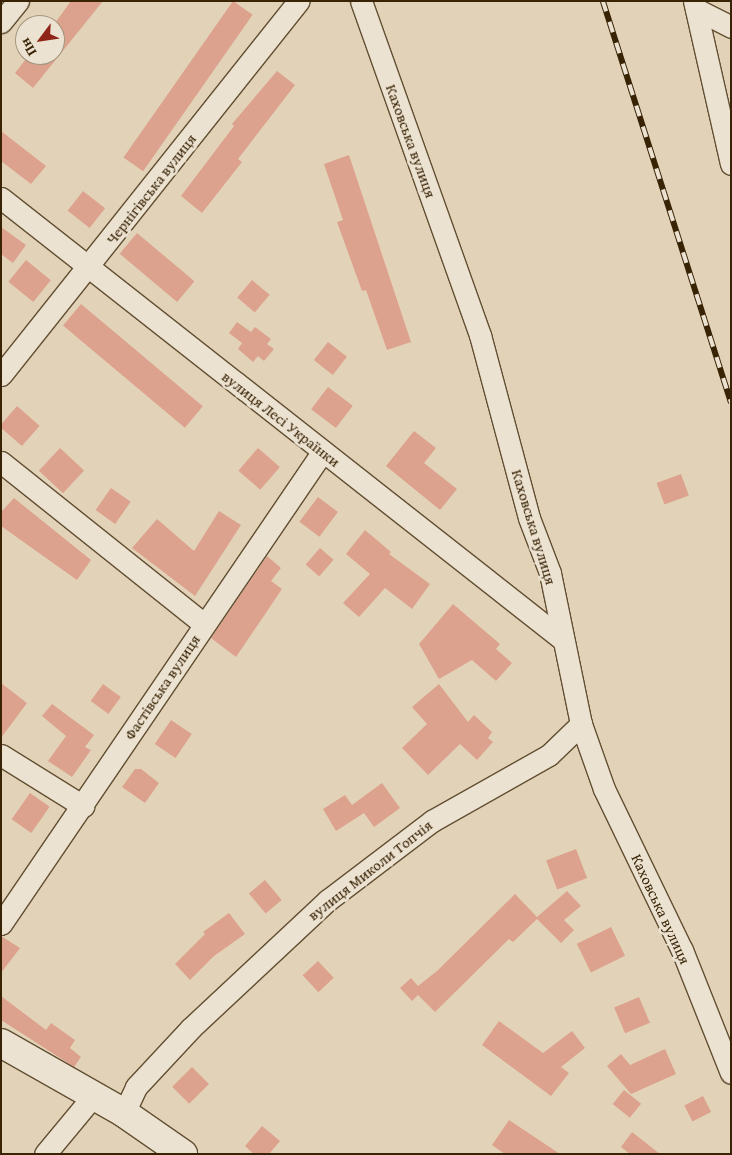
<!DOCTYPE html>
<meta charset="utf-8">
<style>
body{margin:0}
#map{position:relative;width:732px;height:1155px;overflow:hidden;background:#e2d3b8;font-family:"Gentium Book Plus",serif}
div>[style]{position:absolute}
.building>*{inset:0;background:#dda28e;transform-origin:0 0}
.roads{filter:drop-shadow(1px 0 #624f32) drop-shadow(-1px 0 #624f32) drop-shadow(0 1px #624f32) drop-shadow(0 -1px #624f32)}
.street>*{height:21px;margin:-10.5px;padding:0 10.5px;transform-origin:10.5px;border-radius:10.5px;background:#ece2d1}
.secondary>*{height:28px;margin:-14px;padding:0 14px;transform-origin:14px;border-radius:14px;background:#ece2d1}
.rail>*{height:5.5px;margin-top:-2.75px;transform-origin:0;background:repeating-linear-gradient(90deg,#ece2d1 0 11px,#382305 0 22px);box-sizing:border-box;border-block:1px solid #382305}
span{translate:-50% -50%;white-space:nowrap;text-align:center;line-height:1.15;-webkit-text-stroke:5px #ece2d1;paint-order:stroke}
.street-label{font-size:15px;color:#382305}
.frame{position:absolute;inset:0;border:2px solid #382305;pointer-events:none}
.north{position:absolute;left:15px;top:15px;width:50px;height:50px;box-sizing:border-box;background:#ece2d1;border:1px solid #a4967f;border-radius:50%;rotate:239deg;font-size:14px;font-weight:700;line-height:20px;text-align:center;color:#382305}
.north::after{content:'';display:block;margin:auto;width:18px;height:22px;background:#8f2418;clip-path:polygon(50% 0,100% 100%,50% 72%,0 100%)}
</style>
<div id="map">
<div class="building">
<div style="clip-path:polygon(71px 1px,103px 1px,33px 88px,15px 73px,29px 55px,55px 55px,55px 23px)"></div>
<div style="left:233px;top:1px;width:24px;height:191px;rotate:35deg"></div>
<div style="clip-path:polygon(277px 71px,295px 85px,238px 159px,242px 162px,202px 213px,181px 196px,234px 126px,232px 124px)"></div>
<div style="clip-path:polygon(1px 131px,46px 166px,31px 184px,1px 161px)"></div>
<div style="clip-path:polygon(349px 155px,411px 342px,387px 350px,366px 290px,362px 291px,337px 222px,343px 220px,324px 164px)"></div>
<div style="left:83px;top:191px;width:28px;height:25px;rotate:38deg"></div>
<div style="clip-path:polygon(1px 227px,26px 245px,13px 263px,1px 254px)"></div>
<div style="left:137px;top:233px;width:75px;height:27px;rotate:40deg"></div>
<div style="left:26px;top:260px;width:32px;height:28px;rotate:39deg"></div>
<div style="left:252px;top:280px;width:23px;height:23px;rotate:40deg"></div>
<div style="left:81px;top:304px;width:159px;height:28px;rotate:40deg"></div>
<div style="clip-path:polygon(237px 322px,251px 332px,255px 327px,271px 339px,267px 344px,274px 349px,264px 361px,258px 356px,253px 362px,238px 349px,242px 343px,229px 333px)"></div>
<div style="left:328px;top:342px;width:24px;height:23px;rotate:38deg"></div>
<div style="left:328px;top:387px;width:31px;height:28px;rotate:37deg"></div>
<div style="left:17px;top:406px;width:30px;height:27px;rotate:41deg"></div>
<div style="clip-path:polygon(414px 431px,436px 448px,424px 463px,457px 489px,440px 510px,386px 466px)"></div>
<div style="left:60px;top:448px;width:33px;height:31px;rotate:43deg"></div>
<div style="left:258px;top:448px;width:29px;height:30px;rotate:41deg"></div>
<div style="left:681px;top:474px;width:23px;height:26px;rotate:70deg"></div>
<div style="left:111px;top:488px;width:24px;height:27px;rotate:35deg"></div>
<div style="left:318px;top:497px;width:25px;height:31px;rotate:37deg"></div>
<div style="clip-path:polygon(14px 498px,91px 560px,77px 580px,1px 526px,1px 512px)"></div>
<div style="clip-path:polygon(219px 511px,241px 525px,195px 596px,132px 548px,157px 519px,194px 551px)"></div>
<div style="clip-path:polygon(365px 530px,391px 552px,389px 554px,430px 584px,412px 609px,385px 588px,359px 617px,343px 603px,370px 574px,346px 554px)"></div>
<div style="left:320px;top:548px;width:18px;height:22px;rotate:41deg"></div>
<div style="clip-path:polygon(267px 556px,281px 568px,271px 581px,282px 589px,236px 657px,211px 638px)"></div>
<div style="clip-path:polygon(453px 604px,500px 644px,496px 649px,512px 663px,496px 681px,472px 660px,439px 679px,419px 644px)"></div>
<div style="clip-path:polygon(1px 683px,27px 703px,1px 738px)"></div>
<div style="left:103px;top:684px;width:22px;height:21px;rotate:36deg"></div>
<div style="clip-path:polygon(439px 684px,468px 722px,474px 715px,492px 732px,488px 738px,493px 742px,477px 760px,460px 744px,428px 775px,402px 748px,427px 724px,412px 707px)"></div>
<div style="clip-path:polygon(52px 704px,94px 735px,85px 747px,91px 750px,72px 777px,48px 761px,66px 736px,42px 716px)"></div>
<div style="left:171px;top:720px;width:25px;height:29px;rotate:34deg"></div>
<div style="clip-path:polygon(135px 769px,141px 769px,159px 783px,145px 803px,122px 787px)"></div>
<div style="clip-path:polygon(382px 783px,400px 808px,374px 827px,364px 813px,336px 831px,323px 809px,345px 795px,352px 805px)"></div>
<div style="left:30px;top:793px;width:24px;height:32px;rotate:35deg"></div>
<div style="left:576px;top:849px;width:31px;height:32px;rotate:69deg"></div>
<div style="left:265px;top:880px;width:26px;height:21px;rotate:50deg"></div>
<div style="clip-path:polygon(567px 891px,581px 906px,564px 920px,574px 930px,561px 943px,537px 919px,513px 942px,509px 939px,435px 1012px,418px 995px,412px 1001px,400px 988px,411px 978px,418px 986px,437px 971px,515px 894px,537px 917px)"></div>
<div style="clip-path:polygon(229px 913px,245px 934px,214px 956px,190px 980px,175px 964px,205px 934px,203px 932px)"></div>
<div style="left:611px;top:927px;width:32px;height:38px;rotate:64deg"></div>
<div style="clip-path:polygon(1px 936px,20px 948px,1px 973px)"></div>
<div style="left:318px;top:961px;width:23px;height:21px;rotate:47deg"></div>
<div style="clip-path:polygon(1px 996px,46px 1030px,51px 1023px,75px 1040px,70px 1048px,81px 1057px,74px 1067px,1px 1020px)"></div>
<div style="left:639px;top:997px;width:28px;height:27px;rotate:67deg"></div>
<div style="clip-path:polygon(499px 1021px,543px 1053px,572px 1031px,585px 1048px,561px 1067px,569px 1073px,551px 1096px,482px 1045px)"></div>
<div style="clip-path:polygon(665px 1049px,676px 1074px,631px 1094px,607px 1066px,621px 1054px,630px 1065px)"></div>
<div style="left:192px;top:1067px;width:24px;height:28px;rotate:45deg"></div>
<div style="left:624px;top:1090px;width:22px;height:18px;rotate:39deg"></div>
<div style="left:703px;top:1096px;width:18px;height:21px;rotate:63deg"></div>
<div style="clip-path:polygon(509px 1120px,560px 1154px,505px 1154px,492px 1145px)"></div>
<div style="clip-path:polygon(262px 1126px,280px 1141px,269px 1154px,254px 1154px,245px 1146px)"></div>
<div style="clip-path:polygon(632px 1132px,660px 1154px,630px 1154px,621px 1147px)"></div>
</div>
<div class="roads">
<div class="street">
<div style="left:361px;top:1px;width:355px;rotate:70.4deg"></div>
<div style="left:480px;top:335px;width:189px;rotate:75deg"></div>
<div style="left:529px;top:518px;width:59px;rotate:69.1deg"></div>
<div style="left:550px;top:573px;width:154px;rotate:78.4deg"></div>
<div style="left:581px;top:724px;width:69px;rotate:70.5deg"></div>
<div style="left:604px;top:789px;width:179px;rotate:64.2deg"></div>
<div style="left:682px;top:950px;width:132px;rotate:68.3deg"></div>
<div style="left:694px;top:1px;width:167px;rotate:77.2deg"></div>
<div style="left:696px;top:9px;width:39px;rotate:27deg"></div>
<div style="left:1px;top:22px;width:27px;rotate:-51deg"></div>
<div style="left:1px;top:198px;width:714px;rotate:38.17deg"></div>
<div style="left:1px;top:375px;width:478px;rotate:-51.5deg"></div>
<div style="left:1px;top:462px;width:260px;rotate:38.6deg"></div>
<div style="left:1px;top:755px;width:97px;rotate:31.9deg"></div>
<div style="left:1px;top:924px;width:572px;rotate:-55.75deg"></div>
<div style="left:124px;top:1113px;width:29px;rotate:-65deg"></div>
<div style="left:136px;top:1087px;width:81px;rotate:-47deg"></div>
<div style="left:191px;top:1028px;width:187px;rotate:-43.1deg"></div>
<div style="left:328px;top:900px;width:131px;rotate:-37.2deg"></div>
<div style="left:432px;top:821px;width:134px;rotate:-29.4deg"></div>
<div style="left:549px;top:755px;width:45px;rotate:-44.1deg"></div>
<div style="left:45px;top:1154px;width:77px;rotate:-50.3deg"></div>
</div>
<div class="secondary">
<div style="left:1px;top:1043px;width:142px;rotate:29.6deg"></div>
<div style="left:124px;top:1113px;width:72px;rotate:34.8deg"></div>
</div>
</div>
<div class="rail">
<div style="left:603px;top:1px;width:422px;rotate:72.3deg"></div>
</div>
<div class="street-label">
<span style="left:411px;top:141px;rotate:70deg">Каховська вулиця</span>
<span style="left:151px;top:189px;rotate:-52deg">Чернігівська вулиця</span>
<span style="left:281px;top:419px;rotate:38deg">вулиця Лесі Українки</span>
<span style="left:534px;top:527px;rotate:73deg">Каховська вулиця</span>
<span style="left:162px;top:687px;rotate:-56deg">Фастівська вулиця</span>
<span style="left:370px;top:870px;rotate:-38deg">вулиця Миколи Топчія</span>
<span style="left:661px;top:909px;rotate:65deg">Каховська вулиця</span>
</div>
<div class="frame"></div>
<div class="north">Пн</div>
</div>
